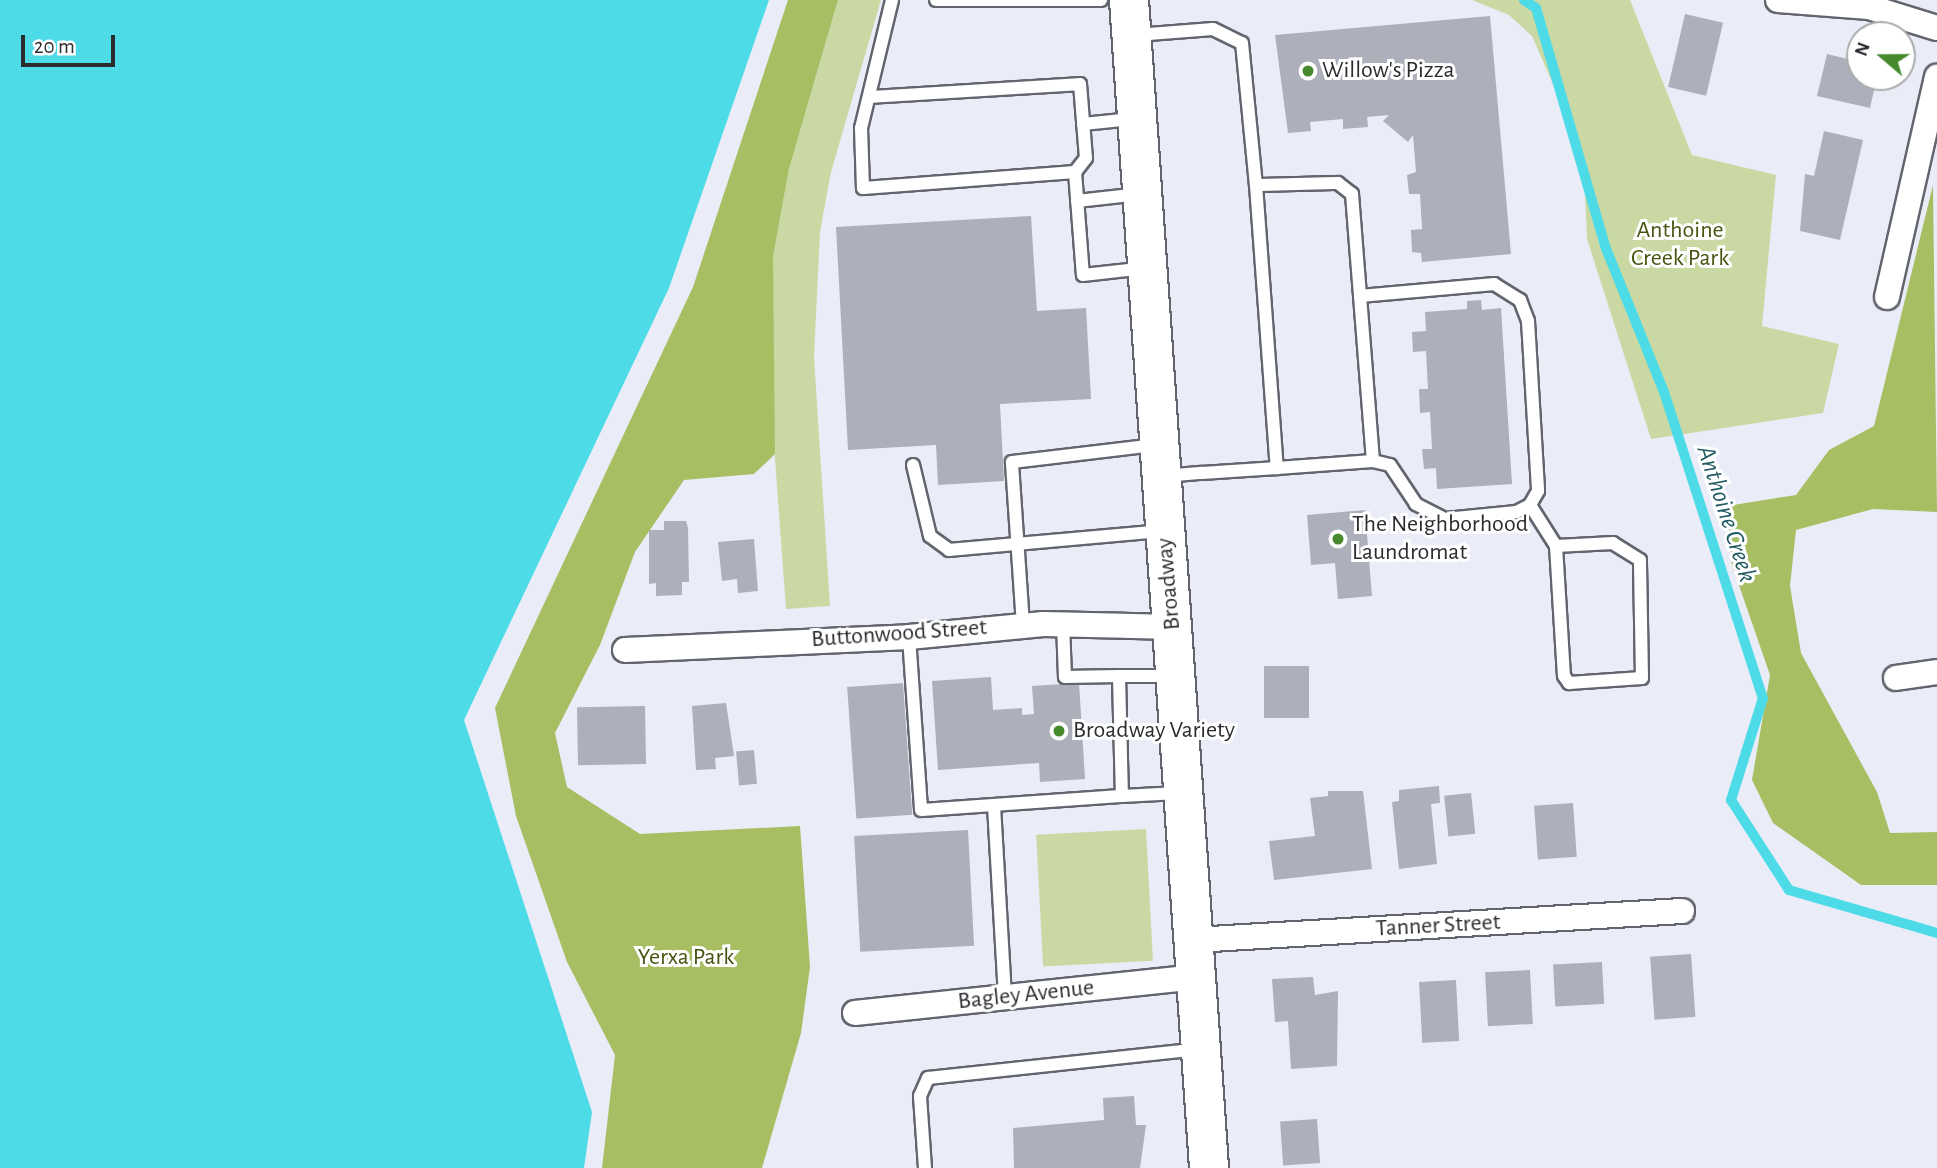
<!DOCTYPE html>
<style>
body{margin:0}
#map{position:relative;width:1937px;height:1168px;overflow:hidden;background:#eaedf8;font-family:"Alegreya Sans",sans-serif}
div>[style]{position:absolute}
.green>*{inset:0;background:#cad9a4;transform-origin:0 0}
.forest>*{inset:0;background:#a8be63}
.water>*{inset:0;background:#4ddbe8}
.stream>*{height:10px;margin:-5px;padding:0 5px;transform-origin:5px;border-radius:5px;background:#4ddbe8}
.building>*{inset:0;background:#adafba;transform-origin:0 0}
.roads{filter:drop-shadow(2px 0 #62656e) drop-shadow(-2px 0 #62656e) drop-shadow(0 2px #62656e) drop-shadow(0 -2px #62656e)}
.service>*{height:12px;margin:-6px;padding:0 6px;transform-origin:6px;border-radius:6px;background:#fff}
.minor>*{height:24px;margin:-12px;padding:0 12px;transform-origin:12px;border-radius:12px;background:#fff}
.primary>*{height:38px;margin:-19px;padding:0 19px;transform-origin:19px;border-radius:19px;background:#fff}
.dots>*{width:19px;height:19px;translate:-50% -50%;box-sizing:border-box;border:4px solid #fff;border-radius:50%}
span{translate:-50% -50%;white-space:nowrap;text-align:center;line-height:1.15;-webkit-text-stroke:6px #fff;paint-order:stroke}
.poi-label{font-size:24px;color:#2b2c30}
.left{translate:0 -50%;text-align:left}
.park-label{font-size:24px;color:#465411}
.street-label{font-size:24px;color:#2b2c30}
.water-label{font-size:26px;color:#215b61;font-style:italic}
.north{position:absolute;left:1846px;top:21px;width:70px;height:70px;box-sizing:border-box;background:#fff;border:2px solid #aaabac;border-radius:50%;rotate:290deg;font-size:19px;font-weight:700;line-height:28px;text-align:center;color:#2b2c30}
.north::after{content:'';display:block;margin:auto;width:24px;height:32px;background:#478a2e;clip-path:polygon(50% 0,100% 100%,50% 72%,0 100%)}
.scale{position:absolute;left:21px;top:35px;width:94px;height:32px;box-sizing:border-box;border:4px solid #2b2c30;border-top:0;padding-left:9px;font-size:21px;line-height:24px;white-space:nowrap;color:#2b2c30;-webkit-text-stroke:5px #fff;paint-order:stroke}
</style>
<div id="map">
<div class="green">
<div style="clip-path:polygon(838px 0,881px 0,831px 172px,820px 232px,814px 357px,830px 606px,786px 609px,771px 405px,773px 257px,789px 169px)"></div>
<div style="clip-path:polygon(1472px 0,1630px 0,1692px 155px,1776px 175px,1762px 326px,1839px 344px,1823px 413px,1651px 439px,1587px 239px,1584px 169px,1569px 121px,1532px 36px,1509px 15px)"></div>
<div style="left:1146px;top:829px;width:132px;height:110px;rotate:87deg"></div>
</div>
<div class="forest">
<div style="clip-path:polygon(788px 0,838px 0,789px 169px,773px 257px,775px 454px,754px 474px,684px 480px,635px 552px,600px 645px,555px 733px,567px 787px,640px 834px,800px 826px,810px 967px,801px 1033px,762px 1168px,602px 1168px,615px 1055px,567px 962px,516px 816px,495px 708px,693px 287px)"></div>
<div style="clip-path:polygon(1933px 185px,1937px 512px,1873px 509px,1796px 530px,1790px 586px,1801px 653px,1877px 792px,1890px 833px,1937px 832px,1937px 885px,1861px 885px,1773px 823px,1752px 780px,1770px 675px,1732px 565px,1727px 506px,1796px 495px,1829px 450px,1874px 426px)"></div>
</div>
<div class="water">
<div style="clip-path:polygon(0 0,769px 0,669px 288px,464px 720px,592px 1112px,584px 1168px,0 1168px)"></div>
</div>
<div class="stream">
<div style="left:1524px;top:0;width:14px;rotate:34deg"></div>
<div style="left:1536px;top:8px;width:248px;rotate:73.8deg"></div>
<div style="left:1605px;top:246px;width:157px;rotate:68deg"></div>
<div style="left:1664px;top:392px;width:322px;rotate:72.1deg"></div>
<div style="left:1763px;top:698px;width:107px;rotate:107.4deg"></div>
<div style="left:1731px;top:800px;width:107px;rotate:57.2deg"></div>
<div style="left:1789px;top:890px;width:154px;rotate:16.2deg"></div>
</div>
<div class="building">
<div style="left:1685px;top:14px;width:39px;height:75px;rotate:13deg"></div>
<div style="clip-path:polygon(1490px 16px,1511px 254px,1422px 262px,1421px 253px,1412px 252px,1411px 230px,1422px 229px,1420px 194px,1409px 194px,1407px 175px,1416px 172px,1413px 135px,1408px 142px,1383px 121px,1389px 115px,1367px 117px,1368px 127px,1343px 129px,1343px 119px,1310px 122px,1311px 131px,1288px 133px,1275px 35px)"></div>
<div style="clip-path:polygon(1827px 54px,1860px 62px,1860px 77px,1877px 77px,1870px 108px,1817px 96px)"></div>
<div style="clip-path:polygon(1824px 131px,1863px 140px,1840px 240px,1800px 231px,1805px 174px,1814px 176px)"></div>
<div style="clip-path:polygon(1031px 216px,1037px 311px,1086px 308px,1091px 399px,1000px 404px,1004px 481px,938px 485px,936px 445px,848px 450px,836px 227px)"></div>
<div style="clip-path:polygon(1481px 300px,1482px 310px,1501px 308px,1512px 484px,1437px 489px,1436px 468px,1424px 469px,1422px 449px,1432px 449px,1430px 412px,1420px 413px,1419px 389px,1428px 389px,1426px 351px,1413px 352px,1412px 332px,1426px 331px,1425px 312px,1467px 309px,1467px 301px)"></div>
<div style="clip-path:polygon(1365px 510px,1372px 596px,1338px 599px,1335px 563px,1311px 565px,1307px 515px)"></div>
<div style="clip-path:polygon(664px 521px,686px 521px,688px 528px,689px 582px,682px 582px,682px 595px,656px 596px,656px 583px,649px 584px,649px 530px,664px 530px)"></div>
<div style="clip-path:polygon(754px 539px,758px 591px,738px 593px,737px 579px,722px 581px,718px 542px)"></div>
<div style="left:1309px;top:666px;width:52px;height:45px;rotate:90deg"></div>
<div style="clip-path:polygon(991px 677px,993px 710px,1022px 708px,1022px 715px,1034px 714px,1032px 686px,1079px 683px,1085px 779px,1040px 782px,1039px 763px,938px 770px,932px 681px)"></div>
<div style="left:903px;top:683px;width:132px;height:56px;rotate:86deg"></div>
<div style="clip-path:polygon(726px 703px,734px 756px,715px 758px,716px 769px,696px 770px,692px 706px)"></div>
<div style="left:645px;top:706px;width:58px;height:68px;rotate:89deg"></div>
<div style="left:754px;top:750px;width:34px;height:18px;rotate:85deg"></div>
<div style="clip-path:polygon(1439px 786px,1440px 803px,1431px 804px,1437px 864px,1399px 869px,1392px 802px,1399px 801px,1399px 790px)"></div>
<div style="clip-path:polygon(1328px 791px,1363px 791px,1372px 869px,1274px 880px,1269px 841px,1315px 836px,1310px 798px,1328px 796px)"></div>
<div style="left:1471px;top:793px;width:41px;height:27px;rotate:84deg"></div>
<div style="left:1573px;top:803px;width:54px;height:39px;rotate:86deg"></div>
<div style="left:968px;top:830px;width:116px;height:114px;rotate:87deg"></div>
<div style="left:1691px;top:954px;width:63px;height:41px;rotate:86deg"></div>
<div style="left:1602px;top:962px;width:42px;height:49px;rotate:87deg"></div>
<div style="left:1530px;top:970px;width:54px;height:45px;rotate:87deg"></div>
<div style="clip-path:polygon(1313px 977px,1315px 995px,1338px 991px,1337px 1066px,1291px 1069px,1288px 1021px,1275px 1022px,1272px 979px)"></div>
<div style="left:1456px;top:980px;width:61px;height:37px;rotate:87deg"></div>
<div style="clip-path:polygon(1134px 1096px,1136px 1125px,1146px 1125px,1140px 1168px,1014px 1168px,1013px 1128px,1104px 1120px,1103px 1098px)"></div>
<div style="left:1317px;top:1119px;width:44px;height:37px;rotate:86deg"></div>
</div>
<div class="roads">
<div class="service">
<div style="left:892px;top:0;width:132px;rotate:103.6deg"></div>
<div style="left:861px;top:128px;width:60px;rotate:88.1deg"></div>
<div style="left:863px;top:188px;width:213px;rotate:-4.3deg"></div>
<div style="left:1075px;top:172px;width:103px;rotate:85.6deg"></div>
<div style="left:1083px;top:275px;width:62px;rotate:-6.4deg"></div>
<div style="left:936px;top:0;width:165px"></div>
<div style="left:1136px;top:35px;width:77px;rotate:-4.5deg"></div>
<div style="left:1213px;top:29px;width:32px;rotate:26deg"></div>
<div style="left:1242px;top:43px;width:143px;rotate:84.4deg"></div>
<div style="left:870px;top:97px;width:210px;rotate:-3.5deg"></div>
<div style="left:1080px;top:84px;width:74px;rotate:85.4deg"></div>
<div style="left:1086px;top:158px;width:18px;rotate:128deg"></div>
<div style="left:1083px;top:124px;width:49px;rotate:-5.8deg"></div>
<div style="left:1077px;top:201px;width:63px;rotate:-6.3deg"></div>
<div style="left:1360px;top:296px;width:135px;rotate:-5.1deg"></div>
<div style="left:1494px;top:284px;width:31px;rotate:32deg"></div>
<div style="left:1520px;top:300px;width:22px;rotate:69deg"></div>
<div style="left:1528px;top:321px;width:170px;rotate:86.6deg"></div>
<div style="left:1538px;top:491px;width:16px;rotate:120deg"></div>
<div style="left:1530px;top:505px;width:16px;rotate:153deg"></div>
<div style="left:1516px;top:512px;width:71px;rotate:174.4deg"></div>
<div style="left:1445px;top:519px;width:33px;rotate:-153deg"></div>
<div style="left:1416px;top:504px;width:47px;rotate:-123.7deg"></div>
<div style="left:1390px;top:465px;width:17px;rotate:-167deg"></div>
<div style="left:913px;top:465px;width:73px;rotate:76.5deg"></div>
<div style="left:930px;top:536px;width:24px;rotate:36deg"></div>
<div style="left:949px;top:550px;width:212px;rotate:-5.1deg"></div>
<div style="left:1164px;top:476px;width:38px;rotate:-5deg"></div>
<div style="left:1202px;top:473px;width:75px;rotate:-3.8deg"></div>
<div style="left:1277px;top:468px;width:96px;rotate:-4.2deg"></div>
<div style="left:1373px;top:461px;width:268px;rotate:-94.5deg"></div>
<div style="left:1352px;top:194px;width:18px;rotate:-142deg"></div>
<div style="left:1338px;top:183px;width:82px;rotate:178.6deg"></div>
<div style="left:1256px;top:185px;width:284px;rotate:85.8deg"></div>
<div style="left:1530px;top:505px;width:49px;rotate:57.6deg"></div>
<div style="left:1556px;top:546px;width:130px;rotate:86.5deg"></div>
<div style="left:1564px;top:676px;width:9px;rotate:54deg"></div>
<div style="left:1569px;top:683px;width:73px;rotate:-3.9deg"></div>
<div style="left:1642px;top:678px;width:118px;rotate:-91deg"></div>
<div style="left:1640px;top:560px;width:32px;rotate:-148deg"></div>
<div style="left:1613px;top:543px;width:57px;rotate:177deg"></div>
<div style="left:1063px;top:623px;width:54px;rotate:87.9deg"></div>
<div style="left:1065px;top:677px;width:54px;rotate:-1.1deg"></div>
<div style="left:1023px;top:625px;width:163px;rotate:-93.9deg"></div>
<div style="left:1012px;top:462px;width:143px;rotate:-6.8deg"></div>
<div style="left:909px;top:637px;width:173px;rotate:86deg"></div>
<div style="left:921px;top:810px;width:201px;rotate:-4deg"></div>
<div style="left:1170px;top:676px;width:51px;rotate:180deg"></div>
<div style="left:1119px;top:676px;width:120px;rotate:88.6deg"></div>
<div style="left:1122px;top:796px;width:56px;rotate:-3.1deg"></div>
<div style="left:994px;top:806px;width:191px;rotate:86.7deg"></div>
<div style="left:925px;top:1168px;width:72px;rotate:-94deg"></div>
<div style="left:920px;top:1096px;width:20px;rotate:-66deg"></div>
<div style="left:928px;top:1078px;width:272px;rotate:-6.1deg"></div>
</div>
<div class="minor">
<div style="left:1778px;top:0;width:91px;rotate:4.4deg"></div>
<div style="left:1869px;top:7px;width:71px;rotate:17.2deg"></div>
<div style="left:1887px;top:297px;width:226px;rotate:-77.2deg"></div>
<div style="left:625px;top:650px;width:284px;rotate:-2.6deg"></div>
<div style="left:909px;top:637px;width:135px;rotate:-5.5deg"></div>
<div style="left:1043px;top:624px;width:131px;rotate:1.3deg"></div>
<div style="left:1896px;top:678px;width:41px;rotate:-8.3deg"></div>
<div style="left:1194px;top:940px;width:489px;rotate:-3.4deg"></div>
<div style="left:855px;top:1013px;width:344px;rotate:-6deg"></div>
</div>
<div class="primary">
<div style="left:1129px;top:0;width:1171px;rotate:86.08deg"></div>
</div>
</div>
<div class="dots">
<div style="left:1308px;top:71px;background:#478a2e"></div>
<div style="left:1338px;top:539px;background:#478a2e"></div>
<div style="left:1059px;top:731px;background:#478a2e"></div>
</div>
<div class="poi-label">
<span class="left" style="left:1322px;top:71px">Willow's Pizza</span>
<span class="left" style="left:1352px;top:539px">The Neighborhood<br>Laundromat</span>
<span class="left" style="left:1073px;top:731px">Broadway Variety</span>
</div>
<div class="park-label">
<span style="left:1680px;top:245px">Anthoine<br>Creek Park</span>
<span style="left:686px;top:958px">Yerxa Park</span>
</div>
<div class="street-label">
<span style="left:1169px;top:584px;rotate:-95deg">Broadway</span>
<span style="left:899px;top:634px;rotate:-4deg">Buttonwood Street</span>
<span style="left:1438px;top:926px;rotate:-3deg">Tanner Street</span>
<span style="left:1026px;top:995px;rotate:-6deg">Bagley Avenue</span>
</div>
<div class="water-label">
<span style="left:1726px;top:514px;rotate:72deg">Anthoine Creek</span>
</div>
<div class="north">N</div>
<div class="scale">20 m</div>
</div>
